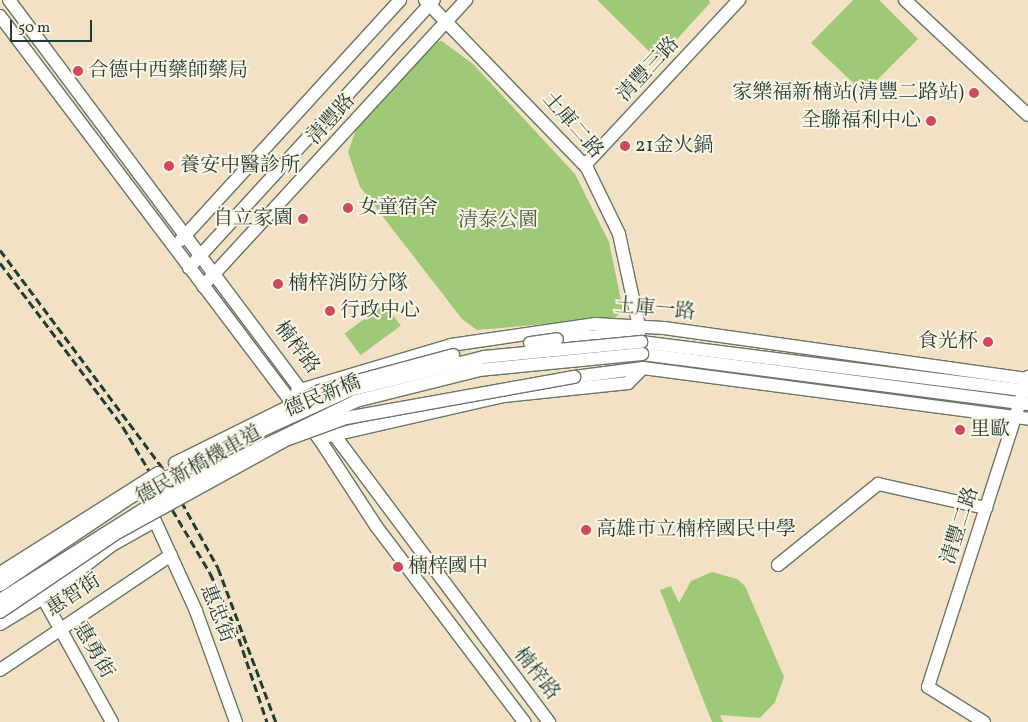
<!DOCTYPE html>
<meta charset="utf-8">
<style>
body{margin:0}
#map{position:relative;width:1028px;height:722px;overflow:hidden;background:#f2e1c4;font-family:Vollkorn,"Noto Serif TC",serif}
div>[style]{position:absolute}
.green>*{inset:0;background:#9eca77;transform-origin:0 0}
.roads{filter:drop-shadow(1px 0 #697666) drop-shadow(-1px 0 #697666) drop-shadow(0 1px #697666) drop-shadow(0 -1px #697666)}
.minor>*{height:12px;margin:-6px;padding:0 6px;transform-origin:6px;border-radius:6px;background:#fff}
.rail>*{height:3px;margin-top:-1.5px;transform-origin:0;background:repeating-linear-gradient(90deg,#1f3d34 0 8px,transparent 0 12px)}
.bridges{filter:drop-shadow(1px 0 #697666) drop-shadow(-1px 0 #697666) drop-shadow(0 1px #697666) drop-shadow(0 -1px #697666)}
.minor-bridge>*{height:12px;margin:-6px;padding:0 6px;transform-origin:6px;border-radius:6px;background:#fff}
.dots>*{width:14px;height:14px;translate:-50% -50%;box-sizing:border-box;border:2px solid #fcf5e5;border-radius:50%}
span{translate:-50% -50%;white-space:nowrap;text-align:center;line-height:1.15;-webkit-text-stroke:4px #fcf5e5;paint-order:stroke}
.street-label{font-size:20px;color:#1f3d34}
.poi-label{font-size:20px;color:#1f3d34}
.left{translate:0 -50%;text-align:left}
.right{translate:-100% -50%;text-align:right}
.park-label{font-size:20px;color:#3f6045}
.scale{position:absolute;left:10px;top:20px;width:82px;height:22px;box-sizing:border-box;border:2px solid #1f3d34;border-top:0;padding-left:6px;font-size:15px;line-height:18px;white-space:nowrap;color:#1f3d34;-webkit-text-stroke:4px #fcf5e5;paint-order:stroke}
</style>
<div id="map">
<div class="green">
<div style="clip-path:polygon(597px 0,709px 0,710px 3px,658px 60px)"></div>
<div style="clip-path:polygon(853px 0,879px 0,918px 39px,864px 93px,811px 43px)"></div>
<div style="clip-path:polygon(442px 41px,473px 64px,575px 174px,609px 242px,623px 310px,615px 318px,477px 330px,462px 319px,360px 187px,348px 152px,358px 124px,434px 42px)"></div>
<div style="left:385px;top:304px;width:27px;height:50px;rotate:54deg"></div>
<div style="clip-path:polygon(712px 572px,737px 579px,745px 586px,784px 677px,775px 702px,760px 718px,720px 715px,723px 722px,712px 722px,660px 590px,671px 586px,679px 603px,691px 581px)"></div>
</div>
<div class="roads">
<div class="minor">
<div style="left:9px;top:0;width:902px;rotate:53.21deg"></div>
<div style="left:425px;top:0;width:233px;rotate:46deg"></div>
<div style="left:587px;top:168px;width:73px;rotate:64.1deg"></div>
<div style="left:619px;top:234px;width:99px;rotate:77.8deg"></div>
<div style="left:905px;top:0;width:168px;rotate:43.1deg"></div>
<div style="left:0;top:16px;width:531px;rotate:52.96deg"></div>
<div style="left:320px;top:440px;width:103px;rotate:56.9deg"></div>
<div style="left:376px;top:526px;width:246px;rotate:52.9deg"></div>
<div style="left:585px;top:165px;width:226px;rotate:-47deg"></div>
<div style="left:181px;top:240px;width:325px;rotate:-47.6deg"></div>
<div style="left:189px;top:268px;width:363px;rotate:-47.6deg"></div>
<div style="left:203px;top:286px;width:389px;rotate:-47.4deg"></div>
<div style="left:557px;top:339px;width:58px;rotate:-3.9deg"></div>
<div style="left:615px;top:335px;width:17px;rotate:-10deg"></div>
<div style="left:632px;top:332px;width:10px;rotate:-45deg"></div>
<div style="left:641px;top:342px;width:390px;rotate:7.2deg"></div>
<div style="left:642px;top:354px;width:389px;rotate:7.4deg"></div>
<div style="left:574px;top:377px;width:70px;rotate:-7.4deg"></div>
<div style="left:643px;top:368px;width:388px;rotate:7.5deg"></div>
<div style="left:297px;top:391px;width:161px;rotate:-16.6deg"></div>
<div style="left:451px;top:345px;width:146px;rotate:-8.3deg"></div>
<div style="left:595px;top:324px;width:69px;rotate:3.3deg"></div>
<div style="left:664px;top:328px;width:368px;rotate:8deg"></div>
<div style="left:329px;top:436px;width:180px;rotate:-12.9deg"></div>
<div style="left:504px;top:396px;width:125px;rotate:-6deg"></div>
<div style="left:628px;top:383px;width:18px;rotate:-45deg"></div>
<div style="left:778px;top:565px;width:129px;rotate:-39deg"></div>
<div style="left:878px;top:484px;width:111px;rotate:12.5deg"></div>
<div style="left:43px;top:598px;width:142px;rotate:60.9deg"></div>
<div style="left:0;top:624px;width:50px;rotate:-31.2deg"></div>
<div style="left:43px;top:598px;width:87px;rotate:-37.5deg"></div>
<div style="left:112px;top:545px;width:49px;rotate:-29.2deg"></div>
<div style="left:155px;top:521px;width:99px;rotate:65.5deg"></div>
<div style="left:196px;top:611px;width:118px;rotate:70.2deg"></div>
<div style="left:0;top:670px;width:206px;rotate:-33.9deg"></div>
<div style="left:984px;top:722px;width:66px;rotate:-148deg"></div>
<div style="left:928px;top:687px;width:326px;rotate:-72.1deg"></div>
</div>
</div>
<div class="rail">
<div style="left:0;top:250px;width:274px;rotate:53.3deg"></div>
<div style="left:164px;top:470px;width:112px;rotate:61.1deg"></div>
<div style="left:218px;top:568px;width:165px;rotate:69.4deg"></div>
<div style="left:0;top:263px;width:205px;rotate:53.1deg"></div>
<div style="left:123px;top:427px;width:170px;rotate:59.2deg"></div>
<div style="left:210px;top:573px;width:60px;rotate:65.2deg"></div>
<div style="left:235px;top:627px;width:100px;rotate:71.4deg"></div>
</div>
<div class="bridges">
<div class="minor-bridge">
<div style="left:530px;top:343px;width:27px;rotate:-8deg"></div>
<div style="left:175px;top:463px;width:162px;rotate:-26.4deg"></div>
<div style="left:320px;top:391px;width:138px;rotate:-15.1deg"></div>
<div style="left:0;top:573px;width:187px;rotate:-32.3deg"></div>
<div style="left:0;top:585px;width:158px;rotate:-33.9deg"></div>
<div style="left:131px;top:497px;width:100px;rotate:-28.1deg"></div>
<div style="left:219px;top:450px;width:144px;rotate:-24.6deg"></div>
<div style="left:350px;top:390px;width:138px;rotate:-13.8deg"></div>
<div style="left:484px;top:357px;width:158px;rotate:-5.5deg"></div>
<div style="left:0;top:600px;width:209px;rotate:-32.3deg"></div>
<div style="left:177px;top:488px;width:199px;rotate:-25.9deg"></div>
<div style="left:356px;top:401px;width:127px;rotate:-14.1deg"></div>
<div style="left:479px;top:370px;width:164px;rotate:-5.6deg"></div>
<div style="left:0;top:612px;width:139px;rotate:-34.1deg"></div>
<div style="left:115px;top:534px;width:197px;rotate:-28.8deg"></div>
<div style="left:288px;top:439px;width:62px;rotate:-19.9deg"></div>
<div style="left:346px;top:418px;width:232px;rotate:-10.2deg"></div>
</div>
</div>
<div class="dots">
<div style="left:78px;top:71px;background:#d1495b"></div>
<div style="left:974px;top:93px;background:#d1495b"></div>
<div style="left:931px;top:121px;background:#d1495b"></div>
<div style="left:625px;top:146px;background:#d1495b"></div>
<div style="left:169px;top:166px;background:#d1495b"></div>
<div style="left:348px;top:208px;background:#d1495b"></div>
<div style="left:303px;top:219px;background:#d1495b"></div>
<div style="left:278px;top:284px;background:#d1495b"></div>
<div style="left:330px;top:311px;background:#d1495b"></div>
<div style="left:988px;top:342px;background:#d1495b"></div>
<div style="left:960px;top:430px;background:#d1495b"></div>
<div style="left:586px;top:530px;background:#d1495b"></div>
<div style="left:398px;top:567px;background:#d1495b"></div>
</div>
<div class="street-label">
<span style="left:649px;top:70px;rotate:-47deg">清豐三路</span>
<span style="left:332px;top:120px;rotate:-48deg">清豐路</span>
<span style="left:572px;top:126px;rotate:49deg">土庫二路</span>
<span style="left:655px;top:310px;rotate:5deg">土庫一路</span>
<span style="left:296px;top:348px;rotate:53deg">楠梓路</span>
<span style="left:323px;top:397px;rotate:-22deg">德民新橋</span>
<span style="left:199px;top:466px;rotate:-29deg">德民新橋機車道</span>
<span style="left:961px;top:526px;rotate:-72deg">清豐二路</span>
<span style="left:74px;top:596px;rotate:-33deg">惠智街</span>
<span style="left:216px;top:614px;rotate:69deg">惠忠街</span>
<span style="left:93px;top:651px;rotate:60deg">惠勇街</span>
<span style="left:536px;top:674px;rotate:52deg">楠梓路</span>
</div>
<div class="poi-label">
<span class="left" style="left:88px;top:71px">合德中西藥師藥局</span>
<span class="right" style="left:964px;top:93px">家樂福新楠站(清豐二路站)</span>
<span class="right" style="left:921px;top:121px">全聯福利中心</span>
<span class="left" style="left:635px;top:146px">21金火鍋</span>
<span class="left" style="left:180px;top:166px">養安中醫診所</span>
<span class="left" style="left:358px;top:208px">女童宿舍</span>
<span class="right" style="left:293px;top:219px">自立家園</span>
<span class="left" style="left:288px;top:284px">楠梓消防分隊</span>
<span class="left" style="left:340px;top:311px">行政中心</span>
<span class="right" style="left:978px;top:342px">食光杯</span>
<span class="left" style="left:970px;top:430px">里歐</span>
<span class="left" style="left:596px;top:530px">高雄市立楠梓國民中學</span>
<span class="left" style="left:408px;top:567px">楠梓國中</span>
</div>
<div class="park-label">
<span style="left:498px;top:221px">清泰公園</span>
</div>
<div class="scale">50 m</div>
</div>
